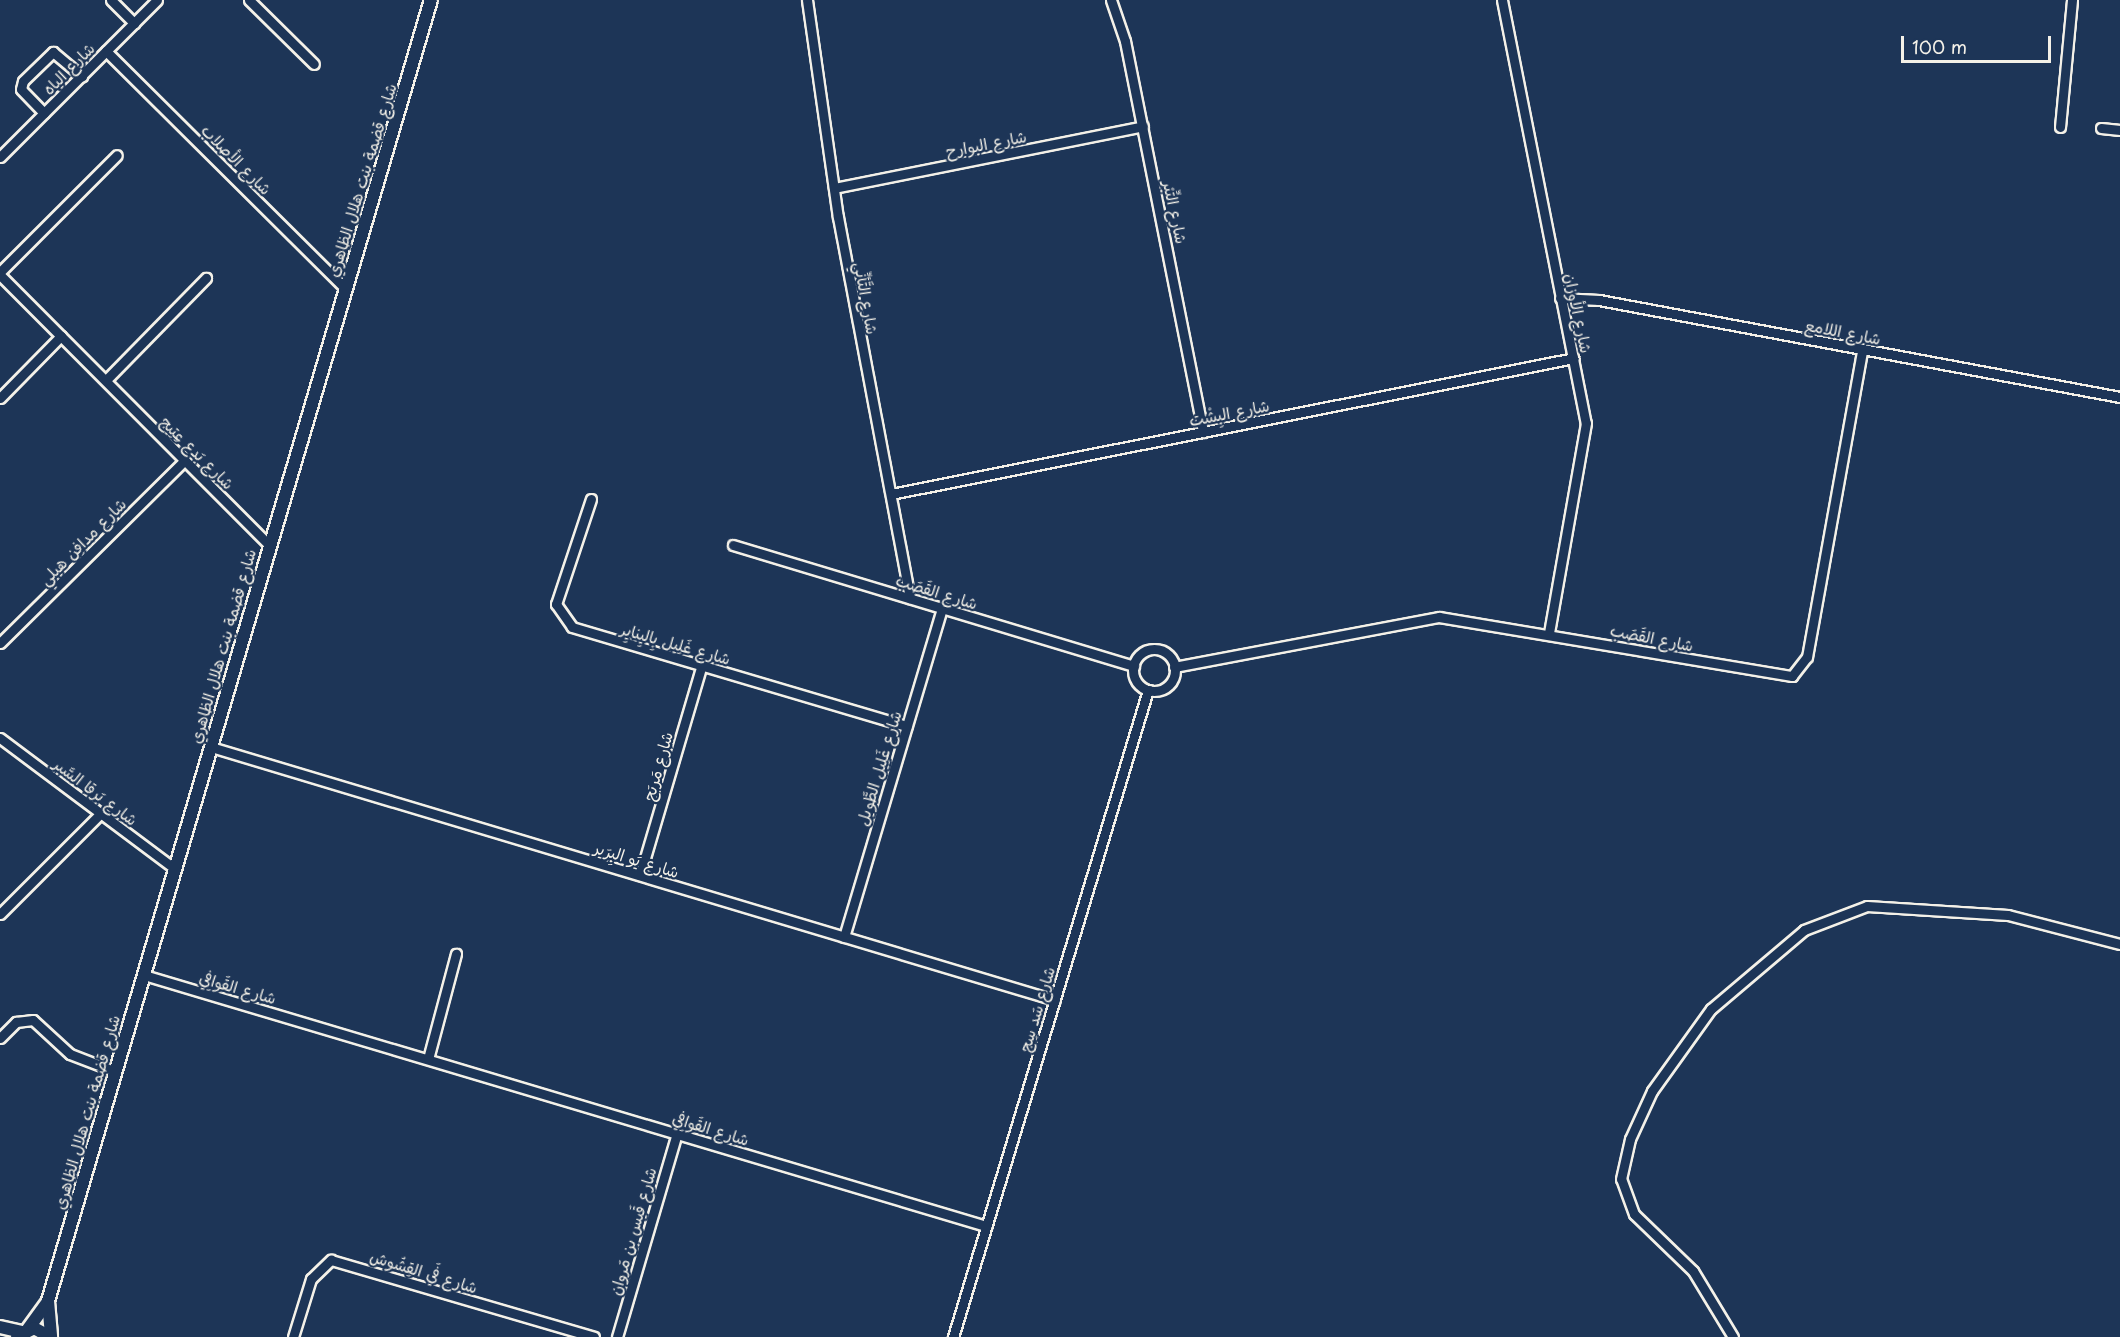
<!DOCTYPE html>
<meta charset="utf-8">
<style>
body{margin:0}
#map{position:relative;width:2120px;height:1337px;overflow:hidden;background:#1d3557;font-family:"Playpen Sans","Playpen Sans Arabic",sans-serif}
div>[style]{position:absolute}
.roads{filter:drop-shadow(2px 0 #f4f1e8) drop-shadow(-2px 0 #f4f1e8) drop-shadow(0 2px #f4f1e8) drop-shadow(0 -2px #f4f1e8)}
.street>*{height:9px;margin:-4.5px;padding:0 4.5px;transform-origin:4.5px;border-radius:4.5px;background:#1d3557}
.street>.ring{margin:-4.5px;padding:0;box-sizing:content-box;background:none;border:9px solid #1d3557;border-radius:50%}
.secondary>*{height:12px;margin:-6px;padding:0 6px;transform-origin:6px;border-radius:6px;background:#1d3557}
span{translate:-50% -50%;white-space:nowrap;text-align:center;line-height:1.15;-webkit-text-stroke:4.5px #1d3557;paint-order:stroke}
.street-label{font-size:16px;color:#f4f1e8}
.scale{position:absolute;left:1901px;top:36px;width:150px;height:27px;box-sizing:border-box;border:3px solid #f4f1e8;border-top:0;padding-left:8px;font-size:18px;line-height:21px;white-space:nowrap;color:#f4f1e8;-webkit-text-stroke:4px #1d3557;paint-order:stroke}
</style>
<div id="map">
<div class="roads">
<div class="street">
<div style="left:111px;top:0;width:33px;rotate:45deg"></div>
<div style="left:249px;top:0;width:91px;rotate:44.6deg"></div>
<div style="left:807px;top:0;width:219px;rotate:81.9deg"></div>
<div style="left:838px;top:217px;width:388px;rotate:79.3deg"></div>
<div style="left:1111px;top:0;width:43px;rotate:71.1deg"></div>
<div style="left:1125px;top:41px;width:399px;rotate:78.7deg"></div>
<div style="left:1502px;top:0;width:431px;rotate:78.8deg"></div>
<div style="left:1586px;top:423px;width:213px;rotate:100deg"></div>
<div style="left:106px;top:51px;width:338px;rotate:44.8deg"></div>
<div style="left:44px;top:113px;width:33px;rotate:-134deg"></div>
<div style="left:21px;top:89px;width:8px;rotate:-76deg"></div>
<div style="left:23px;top:81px;width:42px;rotate:-44deg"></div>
<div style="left:53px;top:52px;width:38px;rotate:40deg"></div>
<div style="left:2060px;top:127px;width:128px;rotate:-84.6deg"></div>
<div style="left:2101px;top:128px;width:19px;rotate:6deg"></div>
<div style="left:0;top:157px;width:222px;rotate:-45deg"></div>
<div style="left:834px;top:188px;width:315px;rotate:-11.3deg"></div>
<div style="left:0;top:272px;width:165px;rotate:-45deg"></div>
<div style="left:0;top:275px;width:381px;rotate:45.1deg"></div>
<div style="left:1560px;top:298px;width:39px;rotate:3deg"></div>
<div style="left:1599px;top:300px;width:530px;rotate:10.55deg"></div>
<div style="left:106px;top:380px;width:143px;rotate:-45.6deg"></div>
<div style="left:0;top:398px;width:87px;rotate:-45.5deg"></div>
<div style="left:891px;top:494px;width:696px;rotate:-11.26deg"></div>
<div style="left:591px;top:499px;width:111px;rotate:108.4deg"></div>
<div style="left:556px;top:604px;width:28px;rotate:55deg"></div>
<div style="left:572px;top:627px;width:349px;rotate:16.5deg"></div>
<div style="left:733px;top:545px;width:419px;rotate:16.8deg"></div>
<div style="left:0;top:643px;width:260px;rotate:-44.7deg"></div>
<div class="ring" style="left:1133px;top:649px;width:33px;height:33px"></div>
<div style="left:1174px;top:667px;width:270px;rotate:-10.7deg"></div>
<div style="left:1439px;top:617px;width:358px;rotate:9.5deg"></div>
<div style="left:1792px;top:676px;width:24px;rotate:-52deg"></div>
<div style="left:1807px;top:657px;width:312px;rotate:-79.8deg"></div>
<div style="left:0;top:738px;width:217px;rotate:36.8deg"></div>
<div style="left:211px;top:747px;width:881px;rotate:16.69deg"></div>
<div style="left:640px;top:875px;width:219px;rotate:-73.6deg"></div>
<div style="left:0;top:914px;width:143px;rotate:-45deg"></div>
<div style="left:844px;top:937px;width:343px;rotate:-73.4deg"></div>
<div style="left:144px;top:975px;width:879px;rotate:16.6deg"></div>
<div style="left:0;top:1038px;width:23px;rotate:-45deg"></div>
<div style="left:16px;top:1022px;width:17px;rotate:-7deg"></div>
<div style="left:33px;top:1020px;width:50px;rotate:42.6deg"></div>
<div style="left:70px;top:1054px;width:47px;rotate:21.1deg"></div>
<div style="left:428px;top:1059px;width:109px;rotate:-75.1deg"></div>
<div style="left:293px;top:1337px;width:61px;rotate:-72.8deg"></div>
<div style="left:311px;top:1279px;width:28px;rotate:-44deg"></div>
<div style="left:331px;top:1260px;width:274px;rotate:16.3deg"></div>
<div style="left:617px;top:1337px;width:213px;rotate:-73.6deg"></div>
<div style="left:953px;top:1337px;width:676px;rotate:-73.23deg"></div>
<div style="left:1733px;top:1337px;width:77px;rotate:-121.2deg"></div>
<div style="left:1693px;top:1271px;width:82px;rotate:-136deg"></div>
<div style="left:1634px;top:1214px;width:37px;rotate:-110deg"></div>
<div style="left:1621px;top:1179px;width:41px;rotate:-77.3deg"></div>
<div style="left:1630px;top:1139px;width:53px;rotate:-65.4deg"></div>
<div style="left:1652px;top:1091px;width:101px;rotate:-54.3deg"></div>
<div style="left:1711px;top:1009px;width:122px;rotate:-40.3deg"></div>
<div style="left:1804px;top:930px;width:67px;rotate:-20.9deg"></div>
<div style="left:1867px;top:906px;width:141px;rotate:3.7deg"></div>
<div style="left:2008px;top:915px;width:116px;rotate:14.5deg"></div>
</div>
<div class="secondary">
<div style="left:48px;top:1301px;width:36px;rotate:85deg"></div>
<div style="left:0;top:1327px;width:23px;rotate:13deg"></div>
<div style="left:28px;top:1329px;width:34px;rotate:-54deg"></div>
<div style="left:48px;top:1301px;width:1356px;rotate:-73.6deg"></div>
<div style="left:17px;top:1337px;width:19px;rotate:-28deg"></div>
<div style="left:34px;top:1328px;width:18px;rotate:29deg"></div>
</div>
</div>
<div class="street-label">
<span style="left:68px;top:68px;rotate:-45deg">شارع الياه</span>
<span style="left:986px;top:143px;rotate:-11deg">شارع البوارح</span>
<span style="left:237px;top:159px;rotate:45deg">شارع الأصلاب</span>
<span style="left:361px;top:180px;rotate:-73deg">شارع قضمة بنت هلال الظاهري</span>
<span style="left:1176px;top:212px;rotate:78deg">شارع التِّبْر</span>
<span style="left:867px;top:298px;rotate:80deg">شارع التَّأنِّي</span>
<span style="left:1579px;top:313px;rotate:78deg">شارع الأوزان</span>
<span style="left:1843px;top:331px;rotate:11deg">شارع اللامع</span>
<span style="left:1229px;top:412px;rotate:-11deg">شارع البِشْت</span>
<span style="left:198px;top:452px;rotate:45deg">شارع بَدع عِتِيج</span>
<span style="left:82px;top:541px;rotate:-45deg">شارع مدافِن هيلي</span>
<span style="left:937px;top:591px;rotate:17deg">شارع القَصَب</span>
<span style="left:1652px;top:637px;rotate:11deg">شارع القَصَب</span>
<span style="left:676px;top:643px;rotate:16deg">شارع غَلِيل بِاليِنايِر</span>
<span style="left:222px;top:646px;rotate:-74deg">شارع قضمة بنت هلال الظاهري</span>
<span style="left:657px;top:766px;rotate:-74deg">شارع مَربَح</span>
<span style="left:878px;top:768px;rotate:-73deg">شارع غَلِيل الطَّويل</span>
<span style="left:96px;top:791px;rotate:37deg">شارع بَرقا السَّبر</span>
<span style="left:637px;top:859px;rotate:17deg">شارع يَو البِرَير</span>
<span style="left:238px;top:987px;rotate:16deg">شارع القَوافِي</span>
<span style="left:1036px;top:1009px;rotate:-73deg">شارع سَد سِج</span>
<span style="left:86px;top:1112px;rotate:-74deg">شارع قضمة بنت هلال الظاهري</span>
<span style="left:711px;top:1128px;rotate:17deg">شارع القَوافِي</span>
<span style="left:632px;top:1231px;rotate:-74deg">شارع قَيس بن مَروان</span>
<span style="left:424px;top:1271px;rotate:17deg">شارع فَي القِشُوش</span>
</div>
<div class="scale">100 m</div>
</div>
